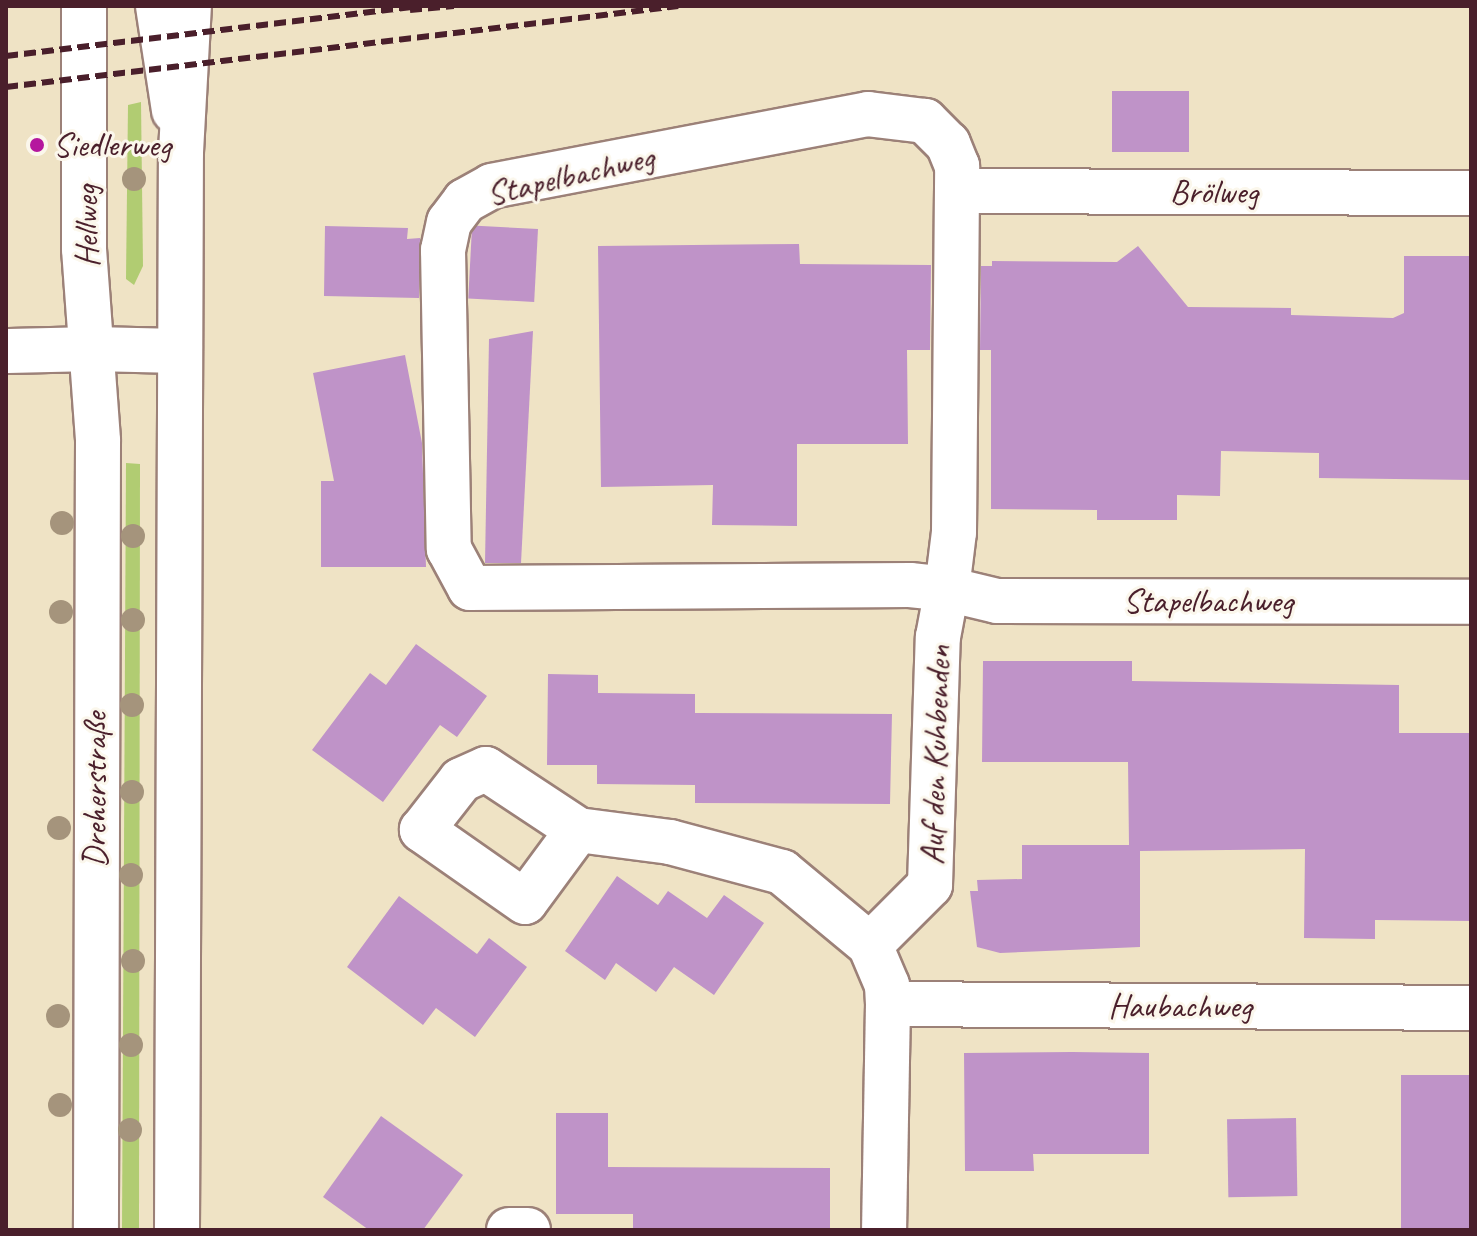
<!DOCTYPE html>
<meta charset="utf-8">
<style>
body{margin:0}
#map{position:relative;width:1477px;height:1236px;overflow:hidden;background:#efe3c5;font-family:Caveat,sans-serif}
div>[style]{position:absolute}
.green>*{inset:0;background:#b1cc72}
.building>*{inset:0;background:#bf93c8;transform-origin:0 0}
.roads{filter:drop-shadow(2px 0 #9c8178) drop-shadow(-2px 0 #9c8178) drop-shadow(0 2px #9c8178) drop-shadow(0 -2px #9c8178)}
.minor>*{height:44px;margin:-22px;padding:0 22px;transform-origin:22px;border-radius:22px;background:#fff}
.tertiary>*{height:44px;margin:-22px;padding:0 22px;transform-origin:22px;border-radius:22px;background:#fff}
.secondary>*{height:44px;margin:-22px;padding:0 22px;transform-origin:22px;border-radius:22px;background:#fff}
.rail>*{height:6px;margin-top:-3px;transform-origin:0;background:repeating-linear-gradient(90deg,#4a1f2b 0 12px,transparent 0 18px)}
.trees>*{width:24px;height:24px;margin:-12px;border-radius:50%;background:#a5947c}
.dots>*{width:22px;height:22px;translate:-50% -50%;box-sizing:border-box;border:4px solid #fbf7ec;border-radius:50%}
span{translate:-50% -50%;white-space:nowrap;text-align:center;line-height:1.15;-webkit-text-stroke:6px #fbf7ec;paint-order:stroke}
.poi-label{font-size:34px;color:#4a1f2b}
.left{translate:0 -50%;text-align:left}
.street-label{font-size:34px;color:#4a1f2b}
.frame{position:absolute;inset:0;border:8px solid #4a1f2b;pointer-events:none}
</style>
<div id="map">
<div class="green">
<div style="clip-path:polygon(141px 102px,143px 266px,134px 285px,126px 279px,128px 105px)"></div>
<div style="clip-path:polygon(126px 463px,140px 464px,139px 1230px,122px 1230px)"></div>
</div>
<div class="building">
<div style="left:1112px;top:91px;width:77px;height:61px"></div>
<div style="clip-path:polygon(325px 226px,408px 228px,407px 239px,420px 238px,419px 298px,324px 296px)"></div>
<div style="left:538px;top:229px;width:73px;height:66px;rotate:93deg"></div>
<div style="clip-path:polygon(799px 244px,800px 264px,931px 265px,930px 350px,907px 350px,908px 444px,797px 444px,797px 526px,712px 525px,713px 485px,601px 487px,598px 246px)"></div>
<div style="clip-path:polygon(1138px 246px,1188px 307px,1291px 308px,1291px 315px,1393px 318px,1404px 313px,1404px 256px,1471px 256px,1471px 480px,1319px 478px,1319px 453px,1221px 451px,1220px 496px,1177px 495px,1177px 520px,1097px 520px,1097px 510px,991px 509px,991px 350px,980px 350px,981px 266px,992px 266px,992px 261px,1117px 262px)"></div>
<div style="clip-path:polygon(533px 331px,521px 563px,485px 563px,489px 339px)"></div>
<div style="clip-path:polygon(405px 355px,422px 443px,426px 567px,321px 567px,321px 481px,334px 481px,313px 373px)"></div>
<div style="clip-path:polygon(416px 644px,487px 696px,457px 737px,440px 725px,383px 802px,312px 750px,370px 673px,386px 685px)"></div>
<div style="clip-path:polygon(983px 661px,1132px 661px,1132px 681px,1399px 685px,1399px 733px,1471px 733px,1471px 921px,1375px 920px,1375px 939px,1304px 938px,1305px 849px,1140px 851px,1140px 947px,1000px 953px,977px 947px,970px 891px,978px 891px,977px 880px,1022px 879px,1022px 845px,1129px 845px,1128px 762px,982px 762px)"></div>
<div style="clip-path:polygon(548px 674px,598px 675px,598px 693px,695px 694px,695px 713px,892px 714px,890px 804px,695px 803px,695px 785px,597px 784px,597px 765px,547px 765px)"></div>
<div style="clip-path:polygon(617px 876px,658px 905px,668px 891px,707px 918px,724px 895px,764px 923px,714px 995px,674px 967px,656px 992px,616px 963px,605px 980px,565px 951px)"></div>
<div style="clip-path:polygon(399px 896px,477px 954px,489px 938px,527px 967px,475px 1037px,436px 1008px,423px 1025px,347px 967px)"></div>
<div style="clip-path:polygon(1072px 1052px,1149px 1053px,1149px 1154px,1033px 1154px,1034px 1171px,965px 1171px,964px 1053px)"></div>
<div style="left:1401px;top:1075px;width:70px;height:155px"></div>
<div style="clip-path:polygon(556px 1113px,608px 1113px,608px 1167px,830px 1168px,830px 1230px,633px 1230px,633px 1214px,556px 1214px)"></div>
<div style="clip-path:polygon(381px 1116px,463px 1175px,423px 1230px,369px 1230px,323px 1197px)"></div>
<div style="left:1296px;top:1118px;width:78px;height:69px;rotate:89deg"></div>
</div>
<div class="roads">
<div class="minor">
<div style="left:957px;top:191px;width:514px;rotate:0.22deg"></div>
<div style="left:6px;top:351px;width:86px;rotate:-1.3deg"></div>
<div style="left:578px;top:830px;width:89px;rotate:126.4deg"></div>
<div style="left:525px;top:902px;width:126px;rotate:-145deg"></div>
<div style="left:422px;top:830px;width:63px;rotate:-52deg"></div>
<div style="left:461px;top:780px;width:27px;rotate:-24deg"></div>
<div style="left:486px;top:769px;width:110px;rotate:33.5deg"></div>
<div style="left:578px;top:830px;width:93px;rotate:7.4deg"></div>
<div style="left:670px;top:842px;width:116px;rotate:15deg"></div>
<div style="left:782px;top:872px;width:114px;rotate:39.7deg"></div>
<div style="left:870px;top:945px;width:43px;rotate:67deg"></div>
<div style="left:887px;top:985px;width:19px;rotate:87deg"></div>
<div style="left:888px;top:1004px;width:226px;rotate:91deg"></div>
<div style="left:870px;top:945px;width:85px;rotate:-45deg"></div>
<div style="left:930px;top:885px;width:248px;rotate:-88.2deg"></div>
<div style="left:938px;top:637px;width:49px;rotate:-79.4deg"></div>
<div style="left:947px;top:589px;width:57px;rotate:-83deg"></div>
<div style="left:954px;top:532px;width:366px;rotate:-89.5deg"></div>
<div style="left:957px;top:166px;width:24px;rotate:-112deg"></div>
<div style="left:948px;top:144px;width:33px;rotate:-135deg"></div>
<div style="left:925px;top:121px;width:57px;rotate:-173deg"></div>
<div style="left:868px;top:114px;width:383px;rotate:169.2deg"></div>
<div style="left:492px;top:186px;width:31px;rotate:151deg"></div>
<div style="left:465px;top:201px;width:26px;rotate:127deg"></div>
<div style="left:449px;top:222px;width:29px;rotate:102deg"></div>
<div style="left:443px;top:250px;width:299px;rotate:88.9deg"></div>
<div style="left:449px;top:549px;width:44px;rotate:61.7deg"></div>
<div style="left:470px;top:588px;width:440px;rotate:-0.4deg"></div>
<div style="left:910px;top:585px;width:37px;rotate:6deg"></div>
<div style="left:947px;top:589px;width:51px;rotate:13.5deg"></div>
<div style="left:997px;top:601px;width:474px;rotate:0.1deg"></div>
<div style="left:888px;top:1004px;width:583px;rotate:0.39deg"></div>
<div style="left:509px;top:1230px;width:19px"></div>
</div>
<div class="tertiary">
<div style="left:158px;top:6px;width:106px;rotate:81.3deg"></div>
</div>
<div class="secondary">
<div style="left:84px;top:6px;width:243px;rotate:90deg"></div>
<div style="left:84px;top:249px;width:193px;rotate:85.8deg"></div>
<div style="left:98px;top:441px;width:789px;rotate:90.15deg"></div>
<div style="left:92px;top:349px;width:88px;rotate:1.3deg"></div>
<div style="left:177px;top:1230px;width:1078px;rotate:-89.79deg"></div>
<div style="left:181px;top:152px;width:146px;rotate:-86.9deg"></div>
</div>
</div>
<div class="rail">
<div style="left:410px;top:10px;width:44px;rotate:-5.2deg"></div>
<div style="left:6px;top:56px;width:417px;rotate:-6.9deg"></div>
<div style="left:6px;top:87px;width:677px;rotate:-6.87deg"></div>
</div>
<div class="trees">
<div style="left:134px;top:179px"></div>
<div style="left:62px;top:523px"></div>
<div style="left:133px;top:536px"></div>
<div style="left:61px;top:612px"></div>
<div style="left:133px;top:620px"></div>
<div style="left:132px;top:705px"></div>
<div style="left:132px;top:792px"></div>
<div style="left:59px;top:828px"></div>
<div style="left:131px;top:875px"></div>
<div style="left:133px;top:961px"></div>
<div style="left:58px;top:1016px"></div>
<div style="left:131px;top:1045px"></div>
<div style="left:60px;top:1105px"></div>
<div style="left:130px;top:1130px"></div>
</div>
<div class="dots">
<div style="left:37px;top:145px;background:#b5179e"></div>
</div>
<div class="poi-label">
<span class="left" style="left:53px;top:145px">Siedlerweg</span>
</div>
<div class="street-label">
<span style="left:570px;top:175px;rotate:-13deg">Stapelbachweg</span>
<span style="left:1214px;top:192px">Brölweg</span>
<span style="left:86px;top:226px;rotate:-91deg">Hellweg</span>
<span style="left:1208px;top:601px">Stapelbachweg</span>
<span style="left:935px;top:755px;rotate:-88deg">Auf den Kuhbenden</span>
<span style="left:95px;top:790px;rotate:-90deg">Dreherstraße</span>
<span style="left:1180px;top:1006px">Haubachweg</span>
</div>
<div class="frame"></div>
</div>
